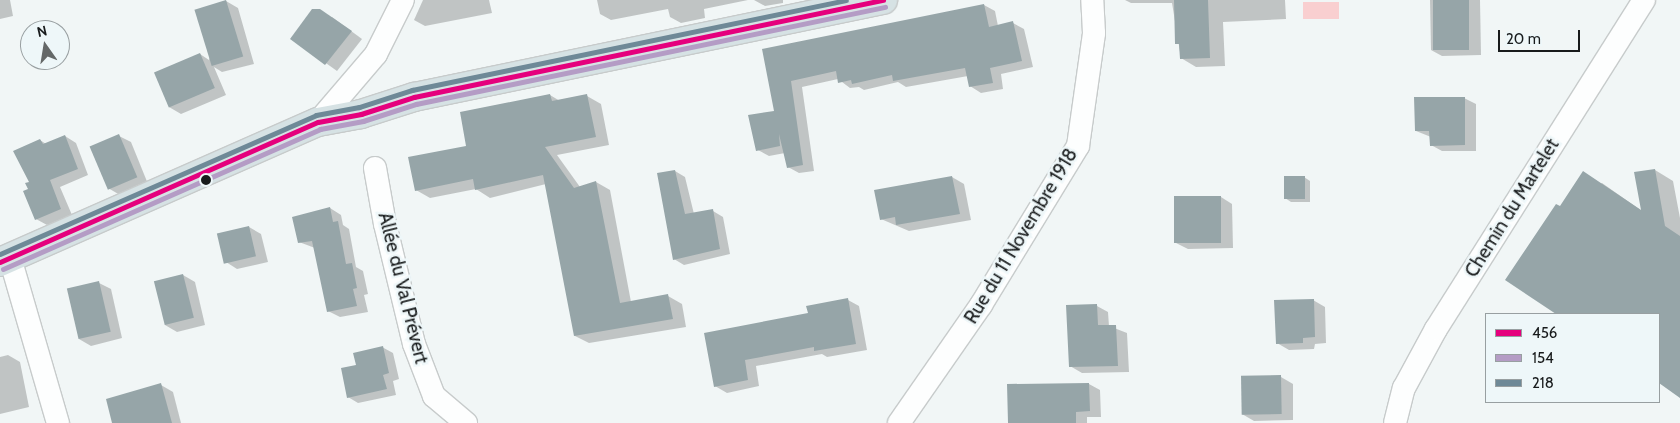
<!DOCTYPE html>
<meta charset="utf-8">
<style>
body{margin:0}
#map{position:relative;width:1680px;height:423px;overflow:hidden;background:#f1f6f6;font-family:Cabin,sans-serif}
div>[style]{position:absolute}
.water>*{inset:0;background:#f9cfd0;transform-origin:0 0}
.shadow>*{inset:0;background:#0003}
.building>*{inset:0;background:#96a5a8;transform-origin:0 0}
.roads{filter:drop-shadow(1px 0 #c7cbcb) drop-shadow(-1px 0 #c7cbcb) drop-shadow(0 1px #c7cbcb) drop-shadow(0 -1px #c7cbcb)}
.street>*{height:22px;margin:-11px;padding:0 11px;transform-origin:11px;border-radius:11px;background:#fdfefe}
.primary>*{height:28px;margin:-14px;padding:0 14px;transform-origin:14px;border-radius:14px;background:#d6e2e4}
.bus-1>*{height:5px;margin:-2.5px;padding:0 2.5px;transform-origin:2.5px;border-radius:2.5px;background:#e5007d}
.bus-2>*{height:5px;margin:-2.5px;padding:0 2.5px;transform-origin:2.5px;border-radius:2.5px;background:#b49cc5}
.bus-3>*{height:5px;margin:-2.5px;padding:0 2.5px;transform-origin:2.5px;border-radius:2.5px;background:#6e8997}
.dots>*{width:14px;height:14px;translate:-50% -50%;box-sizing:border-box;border:2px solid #eef7f9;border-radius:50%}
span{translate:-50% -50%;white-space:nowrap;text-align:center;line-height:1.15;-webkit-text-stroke:5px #eef7f9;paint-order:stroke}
.street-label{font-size:19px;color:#181b1c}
.legend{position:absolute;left:1485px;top:313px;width:175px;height:90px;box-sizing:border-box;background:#eef7f9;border:1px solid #989fa1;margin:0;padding:6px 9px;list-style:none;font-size:15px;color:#181b1c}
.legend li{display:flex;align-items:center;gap:10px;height:25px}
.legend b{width:25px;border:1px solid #989fa1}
.north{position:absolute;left:20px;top:20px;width:50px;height:50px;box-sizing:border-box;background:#eef7f9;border:1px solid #989fa1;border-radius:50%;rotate:347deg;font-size:14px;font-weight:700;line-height:20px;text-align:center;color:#181b1c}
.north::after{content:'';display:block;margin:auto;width:18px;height:22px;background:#646868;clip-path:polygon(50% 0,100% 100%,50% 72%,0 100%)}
.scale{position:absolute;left:1498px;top:30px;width:82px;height:22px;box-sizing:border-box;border:2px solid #181b1c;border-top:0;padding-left:6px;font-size:15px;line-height:18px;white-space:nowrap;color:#181b1c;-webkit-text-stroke:4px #eef7f9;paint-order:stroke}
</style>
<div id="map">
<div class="water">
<div style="left:1339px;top:2px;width:17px;height:36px;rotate:90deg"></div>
</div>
<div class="shadow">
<div style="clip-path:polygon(0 0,10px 0,13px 16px,0 19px)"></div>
<div style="clip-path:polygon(423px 0,489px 0,492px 13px,425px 26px,414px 20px)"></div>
<div style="clip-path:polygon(597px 0,748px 0,704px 9px,705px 18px,681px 23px,670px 17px,668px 9px,611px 20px,600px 14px)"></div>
<div style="clip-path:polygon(754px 0,783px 0,783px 3px,765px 6px)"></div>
<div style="clip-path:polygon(1125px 0,1285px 0,1286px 19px,1223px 22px,1225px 66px,1196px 67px,1181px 58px,1172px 3px,1131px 3px)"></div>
<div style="clip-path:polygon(1430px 0,1480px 0,1481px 55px,1442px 56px,1431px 50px)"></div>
<div style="clip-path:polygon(226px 1px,238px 8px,254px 64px,222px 72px,214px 67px,226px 95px,181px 114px,169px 107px,200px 54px,209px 60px)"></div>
<div style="clip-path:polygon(984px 5px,995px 11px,998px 26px,1013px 23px,1024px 29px,1033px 67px,1001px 74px,1003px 89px,981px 93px,970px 86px,968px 76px,906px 87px,898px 82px,864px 90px,859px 87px,850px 88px,838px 79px,802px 87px,814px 171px,799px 173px,788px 167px,785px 153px,769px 156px,758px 150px,775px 112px,763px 50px)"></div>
<div style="clip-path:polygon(332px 17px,362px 39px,337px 71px,292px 39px)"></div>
<div style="clip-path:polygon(550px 95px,560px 101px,587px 96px,601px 104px,609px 145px,557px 155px,580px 187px,596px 182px,610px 190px,631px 302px,668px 296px,682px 304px,686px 327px,589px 343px,575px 336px,546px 184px,490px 198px,476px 189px,430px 198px,416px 190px,468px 147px)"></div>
<div style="clip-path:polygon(1464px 98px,1476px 104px,1476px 151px,1442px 151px,1431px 145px,1431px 137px,1416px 131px)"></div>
<div style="clip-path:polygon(65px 136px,76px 143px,88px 175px,60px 187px,72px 215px,47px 225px,36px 219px,31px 182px,40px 140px,46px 144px)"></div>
<div style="clip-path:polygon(119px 136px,131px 142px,148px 184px,120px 195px,108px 188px)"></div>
<div style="clip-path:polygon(1655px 170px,1673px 181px,1680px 218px,1680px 396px,1659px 382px,1659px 314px,1558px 314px,1507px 280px,1560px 207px,1602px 183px,1642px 211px)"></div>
<div style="clip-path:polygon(675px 171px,685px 177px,694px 214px,713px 211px,723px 217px,730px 254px,684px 265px,674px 259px)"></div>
<div style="clip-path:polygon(952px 177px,964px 184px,971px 220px,909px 231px,881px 219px)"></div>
<div style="clip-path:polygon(1304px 177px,1310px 181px,1310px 202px,1291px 202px,1285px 198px)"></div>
<div style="clip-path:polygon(1221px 197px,1232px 204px,1233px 248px,1188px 249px,1176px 243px)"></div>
<div style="clip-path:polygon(330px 208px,341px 215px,343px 225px,349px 229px,356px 267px,363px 271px,368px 294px,364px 295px,368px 312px,340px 317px,328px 311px,315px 248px,299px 242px)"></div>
<div style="clip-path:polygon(249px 227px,261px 234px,268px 262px,237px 269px,226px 262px)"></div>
<div style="clip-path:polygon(183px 275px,195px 282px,205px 325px,177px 332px,165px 325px)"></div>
<div style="clip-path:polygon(99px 283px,111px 289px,122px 338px,91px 346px,79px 339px)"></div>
<div style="clip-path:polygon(848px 300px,859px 306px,867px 350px,827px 357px,822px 354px,756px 366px,759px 386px,727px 393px,715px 386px,705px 334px,809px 314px)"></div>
<div style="clip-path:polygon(1313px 300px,1325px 307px,1326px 343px,1315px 344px,1314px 349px,1289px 350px,1277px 343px)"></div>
<div style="clip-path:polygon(1097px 306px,1108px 312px,1109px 326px,1127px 333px,1129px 372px,1082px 373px,1070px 366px)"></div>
<div style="clip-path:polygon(382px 347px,393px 353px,399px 379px,393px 381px,396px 395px,358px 403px,348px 397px,357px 366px)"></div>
<div style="clip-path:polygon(8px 355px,20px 362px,29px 407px,0 414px,0 357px)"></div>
<div style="clip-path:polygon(1281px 377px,1293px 384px,1293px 420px,1254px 421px,1242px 414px)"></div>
<div style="clip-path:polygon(1089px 384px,1100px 390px,1101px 417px,1087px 417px,1087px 423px,1009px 423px)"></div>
<div style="clip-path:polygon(161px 385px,173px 392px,181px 423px,114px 423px)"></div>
</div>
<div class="building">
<div style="left:226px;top:0;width:59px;height:33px;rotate:73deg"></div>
<div style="clip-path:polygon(1174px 0,1208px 0,1210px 58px,1180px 59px,1179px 44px,1175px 44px)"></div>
<div style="left:1433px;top:0;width:36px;height:50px"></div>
<div style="clip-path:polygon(984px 4px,989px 27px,1013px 21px,1022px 61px,990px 68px,993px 83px,969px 87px,965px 68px,893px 81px,892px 75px,852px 84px,851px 80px,838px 83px,836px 71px,791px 81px,803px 165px,787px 168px,779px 134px,780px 146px,756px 151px,748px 115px,774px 111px,762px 49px)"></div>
<div style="clip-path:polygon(312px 9px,320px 9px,352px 31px,325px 65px,290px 39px)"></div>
<div style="left:200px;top:53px;width:38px;height:50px;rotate:67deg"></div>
<div style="clip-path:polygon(550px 94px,552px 101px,587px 94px,596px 137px,545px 147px,574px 188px,596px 181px,620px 303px,668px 294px,673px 319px,574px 336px,543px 175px,475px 190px,473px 179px,415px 191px,408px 157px,466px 146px,460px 112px)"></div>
<div style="clip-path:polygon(1414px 97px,1465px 97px,1465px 145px,1430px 146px,1429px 131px,1415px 131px)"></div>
<div style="left:119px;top:134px;width:47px;height:32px;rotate:67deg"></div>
<div style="clip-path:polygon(65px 135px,78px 169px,50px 180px,61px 209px,35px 220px,23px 191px,28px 189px,25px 183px,29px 182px,13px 151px,40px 139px,43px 144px)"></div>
<div style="clip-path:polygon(1655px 169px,1665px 226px,1680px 236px,1680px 398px,1659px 383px,1659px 314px,1556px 314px,1505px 280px,1556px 204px,1560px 206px,1583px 171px,1641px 210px,1634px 172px)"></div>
<div style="clip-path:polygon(675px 170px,685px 214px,713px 209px,720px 249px,673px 260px,657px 173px)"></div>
<div style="clip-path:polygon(952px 176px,960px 214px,896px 225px,895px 217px,880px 220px,874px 190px)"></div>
<div style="left:1305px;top:176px;width:23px;height:21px;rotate:90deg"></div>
<div style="left:1174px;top:196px;width:47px;height:47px"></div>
<div style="clip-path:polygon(330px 207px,333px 222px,338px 221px,346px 264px,352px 263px,357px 288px,353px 289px,357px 306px,327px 312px,312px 241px,298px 243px,292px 217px)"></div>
<div style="left:249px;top:226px;width:31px;height:33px;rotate:77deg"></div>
<div style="left:183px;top:274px;width:45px;height:30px;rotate:76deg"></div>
<div style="left:99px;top:281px;width:52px;height:33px;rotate:77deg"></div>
<div style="clip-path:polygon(848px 298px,856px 344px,814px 351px,814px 347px,745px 360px,748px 380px,714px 387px,704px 333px,808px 313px,806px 306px)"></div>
<div style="clip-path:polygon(1314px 299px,1315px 337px,1303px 338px,1303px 343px,1276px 344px,1274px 300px)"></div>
<div style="clip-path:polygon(1097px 304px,1098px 325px,1116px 325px,1118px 366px,1069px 367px,1066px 305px)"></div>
<div style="clip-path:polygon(383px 346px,389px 373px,383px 375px,387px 389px,347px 398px,341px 368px,356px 365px,353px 353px)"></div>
<div style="left:1281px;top:375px;width:39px;height:40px;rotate:89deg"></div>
<div style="clip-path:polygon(161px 383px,172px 423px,112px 423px,106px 399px)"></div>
<div style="clip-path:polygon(1089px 383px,1090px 411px,1076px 412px,1076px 423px,1008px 423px,1007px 384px)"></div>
</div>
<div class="roads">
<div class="street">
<div style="left:318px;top:122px;width:89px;rotate:-49.5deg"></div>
<div style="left:376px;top:54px;width:60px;rotate:-63.4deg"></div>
<div style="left:375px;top:168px;width:57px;rotate:79.9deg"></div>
<div style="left:385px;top:224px;width:123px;rotate:76.4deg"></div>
<div style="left:414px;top:344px;width:56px;rotate:69deg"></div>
<div style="left:434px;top:396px;width:42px;rotate:40.2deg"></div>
<div style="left:10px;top:258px;width:172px;rotate:73.8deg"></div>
<div style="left:899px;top:423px;width:144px;rotate:-55.2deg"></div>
<div style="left:981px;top:305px;width:186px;rotate:-58.6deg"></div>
<div style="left:1078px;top:146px;width:114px;rotate:-81.9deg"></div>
<div style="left:1094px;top:33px;width:33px;rotate:-93deg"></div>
<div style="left:1395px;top:423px;width:36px;rotate:-76deg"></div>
<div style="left:1404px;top:388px;width:67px;rotate:-61.5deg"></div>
<div style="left:1436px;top:329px;width:389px;rotate:-57.7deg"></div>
</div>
<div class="primary">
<div style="left:0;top:262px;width:347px;rotate:-23.8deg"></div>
<div style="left:318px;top:122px;width:44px;rotate:-10.5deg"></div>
<div style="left:361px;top:114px;width:56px;rotate:-17.8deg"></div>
<div style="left:414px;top:97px;width:479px;rotate:-11.7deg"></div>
</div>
</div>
<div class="bus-1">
<div style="left:0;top:262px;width:347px;rotate:-23.8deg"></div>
<div style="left:318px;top:122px;width:44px;rotate:-10.5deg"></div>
<div style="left:361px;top:114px;width:56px;rotate:-17.8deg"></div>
<div style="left:414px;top:97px;width:479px;rotate:-11.7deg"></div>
</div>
<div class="bus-2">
<div style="left:3px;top:269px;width:347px;rotate:-23.8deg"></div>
<div style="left:320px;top:129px;width:44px;rotate:-10.5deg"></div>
<div style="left:363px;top:121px;width:56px;rotate:-17.8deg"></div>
<div style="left:416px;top:104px;width:479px;rotate:-11.7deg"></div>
</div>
<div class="bus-3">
<div style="left:0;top:254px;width:345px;rotate:-23.7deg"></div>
<div style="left:316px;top:115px;width:44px;rotate:-10.5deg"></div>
<div style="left:359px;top:107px;width:56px;rotate:-17.8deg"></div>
<div style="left:412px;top:90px;width:443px;rotate:-11.7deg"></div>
</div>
<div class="dots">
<div style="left:206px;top:180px;background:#181b1c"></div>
</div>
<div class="street-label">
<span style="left:1512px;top:208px;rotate:-58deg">Chemin du Martelet</span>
<span style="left:1021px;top:236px;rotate:-59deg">Rue du 11 Novembre 1918</span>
<span style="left:403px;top:288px;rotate:76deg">Allée du Val Prévert</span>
</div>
<ul class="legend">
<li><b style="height:6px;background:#e5007d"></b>456</li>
<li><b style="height:6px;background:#b49cc5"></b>154</li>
<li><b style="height:6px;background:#6e8997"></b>218</li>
</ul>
<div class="north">N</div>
<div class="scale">20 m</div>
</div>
